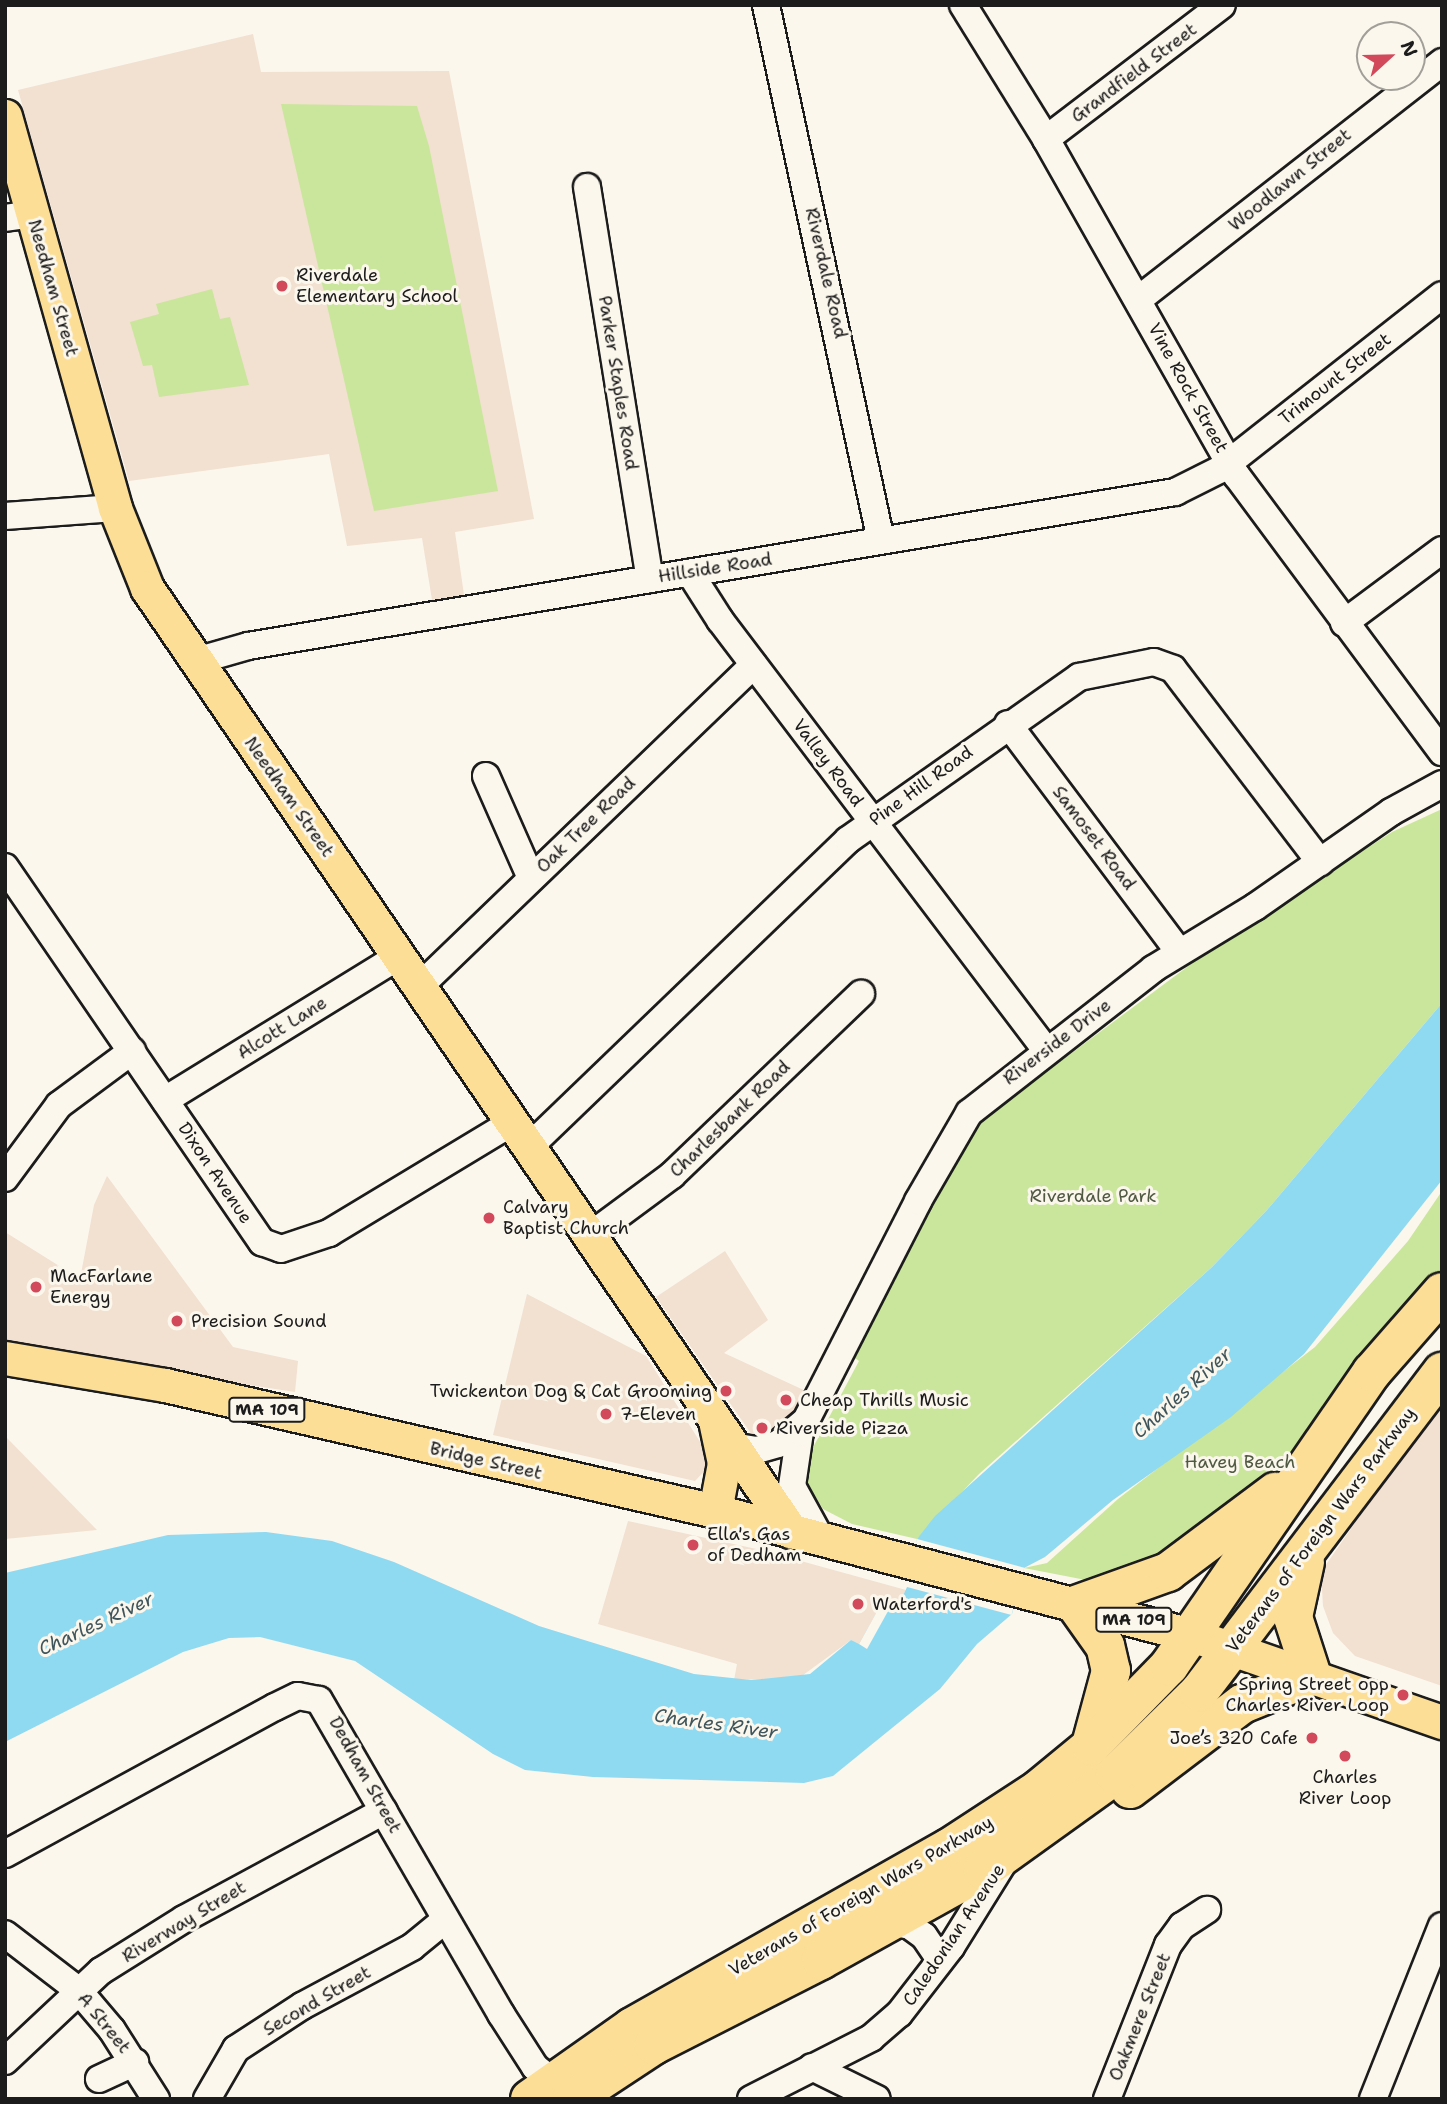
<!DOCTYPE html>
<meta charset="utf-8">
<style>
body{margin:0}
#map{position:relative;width:1447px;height:2104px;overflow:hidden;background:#fbf7ec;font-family:"Shantell Sans",sans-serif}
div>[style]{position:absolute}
.built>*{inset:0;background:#f2e0d1}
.green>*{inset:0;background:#cae69c}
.water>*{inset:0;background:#90daf1}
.pier>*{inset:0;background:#fbf7ec;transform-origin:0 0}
.roads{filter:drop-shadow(2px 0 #1c1c1c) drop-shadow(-2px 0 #1c1c1c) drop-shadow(0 2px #1c1c1c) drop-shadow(0 -2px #1c1c1c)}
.minor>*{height:26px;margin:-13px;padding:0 13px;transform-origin:13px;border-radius:13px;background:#fbf7ec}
.major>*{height:33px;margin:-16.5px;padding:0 16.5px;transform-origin:16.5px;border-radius:16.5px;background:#fcde96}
.highway>*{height:38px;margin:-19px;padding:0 19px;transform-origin:19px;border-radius:19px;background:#fcde96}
.dots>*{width:19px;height:19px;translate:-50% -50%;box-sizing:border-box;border:4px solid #fbf7ec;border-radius:50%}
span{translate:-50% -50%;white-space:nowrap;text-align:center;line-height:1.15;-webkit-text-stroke:6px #fbf7ec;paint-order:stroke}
.shield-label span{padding:2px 5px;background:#fbf7ec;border:2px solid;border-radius:5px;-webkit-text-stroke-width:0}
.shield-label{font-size:16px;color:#1c1c1c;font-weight:700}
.street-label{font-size:18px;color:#1c1c1c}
.poi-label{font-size:18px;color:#1c1c1c}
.left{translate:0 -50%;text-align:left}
.right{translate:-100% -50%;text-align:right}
.park-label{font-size:18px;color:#505942}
.water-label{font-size:19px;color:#3f555c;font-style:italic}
.frame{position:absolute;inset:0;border:7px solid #1c1c1c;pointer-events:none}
.north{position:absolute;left:1356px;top:21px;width:70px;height:70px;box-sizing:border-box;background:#fbf7ec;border:2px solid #a29f99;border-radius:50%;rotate:68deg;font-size:19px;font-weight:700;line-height:28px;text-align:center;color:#1c1c1c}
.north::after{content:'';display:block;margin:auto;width:24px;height:32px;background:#d1495b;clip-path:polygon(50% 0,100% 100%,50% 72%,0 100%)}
</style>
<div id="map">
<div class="built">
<div style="clip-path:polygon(253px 34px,261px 72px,449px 71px,534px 519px,455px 532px,464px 595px,432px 600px,422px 538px,347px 546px,329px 454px,129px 481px,18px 90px)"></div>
<div style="clip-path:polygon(107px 1176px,233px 1347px,298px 1361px,295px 1392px,5px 1348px,5px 1232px,80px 1279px,94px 1205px)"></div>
<div style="clip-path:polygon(725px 1251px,768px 1320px,724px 1353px,808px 1392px,791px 1424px,757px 1442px,656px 1297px)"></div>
<div style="clip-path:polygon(527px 1294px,646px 1356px,707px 1453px,708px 1467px,695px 1481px,493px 1435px)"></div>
<div style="clip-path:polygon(1442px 1397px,1442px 1686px,1355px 1656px,1333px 1633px,1323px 1606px,1321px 1572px)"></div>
<div style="clip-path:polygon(5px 1436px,97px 1530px,5px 1539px)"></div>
<div style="clip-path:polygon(628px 1521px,761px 1550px,906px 1590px,867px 1654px,851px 1640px,799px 1678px,734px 1680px,737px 1664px,598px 1624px)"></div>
</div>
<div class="green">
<div style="clip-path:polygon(281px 104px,417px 106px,429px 146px,498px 491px,374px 511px)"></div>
<div style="clip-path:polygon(212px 289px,220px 319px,230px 317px,249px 385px,159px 397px,152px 365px,143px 366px,130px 322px,159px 314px,156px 304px)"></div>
<div style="clip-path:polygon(1442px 809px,1442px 1003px,1267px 1210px,1212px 1267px,979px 1474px,917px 1539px,852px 1524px,823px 1509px,805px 1480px,809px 1455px,859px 1361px,855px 1358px,882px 1302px,963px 1147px,983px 1119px,1218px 944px,1392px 832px)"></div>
<div style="clip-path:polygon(1442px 1191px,1442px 1282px,1270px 1493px,1156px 1557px,1091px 1581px,1024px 1568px,1047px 1563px,1118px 1499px,1315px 1347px,1408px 1241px)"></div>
</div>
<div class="water">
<div style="clip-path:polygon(1442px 1003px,1442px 1180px,1304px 1354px,1231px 1417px,1113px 1500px,1045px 1557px,1024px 1568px,1012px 1614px,977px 1644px,940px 1689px,833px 1776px,804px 1783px,593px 1777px,525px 1770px,493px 1754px,355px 1661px,260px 1637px,229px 1638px,183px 1652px,5px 1742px,5px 1573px,168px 1535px,266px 1532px,332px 1541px,394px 1562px,539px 1626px,694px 1674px,751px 1680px,810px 1674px,851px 1640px,859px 1644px,878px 1610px,899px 1604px,908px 1585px,917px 1539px,935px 1516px,1212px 1267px,1267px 1210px)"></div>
</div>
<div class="pier">
<div style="left:917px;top:1539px;width:111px;height:49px;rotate:15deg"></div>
<div style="clip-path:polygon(892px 1604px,867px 1649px,859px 1644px,880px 1606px)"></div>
</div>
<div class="roads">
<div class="minor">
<div style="left:766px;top:5px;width:548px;rotate:77.89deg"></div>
<div style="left:963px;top:5px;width:158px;rotate:58.2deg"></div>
<div style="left:1046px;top:139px;width:387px;rotate:60.5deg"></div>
<div style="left:1237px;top:476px;width:344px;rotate:53.4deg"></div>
<div style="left:1046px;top:139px;width:221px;rotate:-37.3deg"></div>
<div style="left:587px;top:187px;width:397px;rotate:80.9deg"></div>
<div style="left:5px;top:218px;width:28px;rotate:-8deg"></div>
<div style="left:1139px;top:299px;width:385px;rotate:-38deg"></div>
<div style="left:5px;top:516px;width:110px;rotate:-4.2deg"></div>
<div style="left:690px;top:573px;width:56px;rotate:57.4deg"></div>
<div style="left:720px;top:620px;width:540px;rotate:52.83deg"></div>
<div style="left:1344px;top:623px;width:122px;rotate:-36.7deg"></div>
<div style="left:196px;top:661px;width:54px;rotate:-16.1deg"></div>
<div style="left:248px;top:646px;width:940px;rotate:-9.43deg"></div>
<div style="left:1175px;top:492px;width:51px;rotate:-26.6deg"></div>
<div style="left:1221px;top:469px;width:281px;rotate:-38.2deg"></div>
<div style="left:1008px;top:724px;width:285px;rotate:53.1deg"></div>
<div style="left:486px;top:776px;width:111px;rotate:66.2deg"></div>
<div style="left:5px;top:867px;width:455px;rotate:55.6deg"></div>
<div style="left:262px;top:1242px;width:20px;rotate:20deg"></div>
<div style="left:281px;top:1249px;width:51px;rotate:-18.4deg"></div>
<div style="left:329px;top:1233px;width:215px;rotate:-31.1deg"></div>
<div style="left:420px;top:986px;width:463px;rotate:-43.9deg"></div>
<div style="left:165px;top:1100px;width:275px;rotate:-31.6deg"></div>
<div style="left:530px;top:1146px;width:441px;rotate:-43.9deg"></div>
<div style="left:848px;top:840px;width:283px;rotate:-35.2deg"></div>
<div style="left:1079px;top:677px;width:76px;rotate:-11.3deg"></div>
<div style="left:1154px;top:662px;width:20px;rotate:20deg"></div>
<div style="left:1173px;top:669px;width:243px;rotate:52.7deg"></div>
<div style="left:5px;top:1178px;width:91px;rotate:-53.5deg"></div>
<div style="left:59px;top:1105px;width:91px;rotate:-36.5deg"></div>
<div style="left:591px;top:1235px;width:101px;rotate:-36.5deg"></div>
<div style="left:672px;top:1175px;width:262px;rotate:-43.8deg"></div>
<div style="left:738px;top:1447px;width:19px;rotate:9deg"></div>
<div style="left:757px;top:1450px;width:22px;rotate:-16deg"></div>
<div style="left:778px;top:1444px;width:33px;rotate:-40deg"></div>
<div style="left:821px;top:1539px;width:60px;rotate:-118.7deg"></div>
<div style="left:792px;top:1486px;width:55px;rotate:-81.6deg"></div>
<div style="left:800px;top:1432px;width:259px;rotate:-62.9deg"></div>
<div style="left:918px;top:1201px;width:102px;rotate:-59.9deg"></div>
<div style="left:969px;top:1113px;width:234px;rotate:-38deg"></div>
<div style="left:1153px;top:969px;width:119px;rotate:-31.3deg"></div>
<div style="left:1255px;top:907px;width:166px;rotate:-34.9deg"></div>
<div style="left:1391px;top:812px;width:58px;rotate:-28.8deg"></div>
<div style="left:5px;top:1854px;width:307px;rotate:-28.6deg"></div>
<div style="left:275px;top:1707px;width:25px;rotate:-26deg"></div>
<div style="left:298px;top:1696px;width:21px;rotate:11deg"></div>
<div style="left:319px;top:1700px;width:363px;rotate:59.9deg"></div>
<div style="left:501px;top:2014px;width:63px;rotate:57.3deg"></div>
<div style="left:535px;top:2067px;width:21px;rotate:39deg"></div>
<div style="left:888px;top:1922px;width:22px;rotate:10deg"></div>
<div style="left:910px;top:1926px;width:17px;rotate:36deg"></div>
<div style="left:924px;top:1936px;width:29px;rotate:56deg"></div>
<div style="left:5px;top:1934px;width:92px;rotate:37.5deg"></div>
<div style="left:78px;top:1990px;width:52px;rotate:49.6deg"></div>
<div style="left:112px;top:2030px;width:82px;rotate:57.5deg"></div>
<div style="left:5px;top:2061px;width:132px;rotate:-43.2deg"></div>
<div style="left:101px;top:1971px;width:98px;rotate:-32.1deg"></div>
<div style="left:184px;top:1919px;width:227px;rotate:-28.4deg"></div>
<div style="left:812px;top:2067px;width:72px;rotate:26.2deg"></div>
<div style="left:99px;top:2079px;width:40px;rotate:-25deg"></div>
<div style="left:207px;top:2099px;width:58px;rotate:-59.9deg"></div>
<div style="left:236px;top:2049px;width:79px;rotate:-33.1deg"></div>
<div style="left:302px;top:2006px;width:125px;rotate:-28.2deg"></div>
<div style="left:412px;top:1947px;width:43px;rotate:-39.3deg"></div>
<div style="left:751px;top:2099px;width:135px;rotate:-26.9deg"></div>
<div style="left:871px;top:2038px;width:37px;rotate:-41deg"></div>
<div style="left:899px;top:2014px;width:85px;rotate:-52.2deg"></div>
<div style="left:951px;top:1947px;width:102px;rotate:-58.2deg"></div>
<div style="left:1107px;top:2099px;width:166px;rotate:-68.4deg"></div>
<div style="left:1168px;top:1945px;width:24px;rotate:-54deg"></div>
<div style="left:1182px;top:1926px;width:30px;rotate:-33deg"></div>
<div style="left:1373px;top:2099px;width:186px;rotate:-68.3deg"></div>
</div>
<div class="major">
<div style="left:5px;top:116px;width:407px;rotate:74.3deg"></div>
<div style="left:115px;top:508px;width:86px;rotate:68.2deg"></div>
<div style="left:147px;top:588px;width:1143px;rotate:55.66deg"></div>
<div style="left:5px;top:1358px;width:162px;rotate:9.6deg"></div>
<div style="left:165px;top:1385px;width:564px;rotate:12.9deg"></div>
<div style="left:715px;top:1511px;width:493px;rotate:14.6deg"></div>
<div style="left:1192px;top:1635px;width:265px;rotate:19.2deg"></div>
<div style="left:715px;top:1511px;width:49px;rotate:-79.4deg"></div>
<div style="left:724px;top:1463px;width:40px;rotate:-102deg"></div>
</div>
<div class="highway">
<div style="left:1091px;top:1745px;width:77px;rotate:-74.9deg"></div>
<div style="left:1111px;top:1671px;width:26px;rotate:-103deg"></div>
<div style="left:1105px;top:1646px;width:50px;rotate:-125.3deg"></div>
<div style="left:1076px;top:1605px;width:98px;rotate:-19.7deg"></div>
<div style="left:1168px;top:1572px;width:134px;rotate:-36.8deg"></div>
<div style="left:1130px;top:1789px;width:141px;rotate:-37.2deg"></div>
<div style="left:1242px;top:1704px;width:75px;rotate:-21.8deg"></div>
<div style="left:1312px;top:1676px;width:62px;rotate:-107.9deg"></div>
<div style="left:1293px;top:1617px;width:56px;rotate:-77.7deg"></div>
<div style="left:530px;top:2099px;width:125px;rotate:-35.2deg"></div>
<div style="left:632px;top:2027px;width:364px;rotate:-29.5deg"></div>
<div style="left:949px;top:1848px;width:108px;rotate:-33.2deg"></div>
<div style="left:1039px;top:1789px;width:67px;rotate:-39.6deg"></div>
<div style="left:1091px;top:1746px;width:112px;rotate:-45.7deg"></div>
<div style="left:1169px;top:1666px;width:357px;rotate:-55.4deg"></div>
<div style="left:1372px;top:1372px;width:106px;rotate:-48.8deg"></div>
<div style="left:572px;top:2099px;width:98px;rotate:-33.4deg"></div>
<div style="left:654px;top:2045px;width:187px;rotate:-27deg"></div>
<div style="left:821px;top:1960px;width:185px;rotate:-29.1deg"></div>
<div style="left:983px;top:1870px;width:163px;rotate:-35.7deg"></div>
<div style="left:1115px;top:1775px;width:118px;rotate:-44.7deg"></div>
<div style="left:1199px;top:1692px;width:402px;rotate:-52.8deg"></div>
</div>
</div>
<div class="dots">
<div style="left:282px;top:286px;background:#d1495b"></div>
<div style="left:489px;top:1218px;background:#d1495b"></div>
<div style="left:36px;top:1287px;background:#d1495b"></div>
<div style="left:177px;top:1321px;background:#d1495b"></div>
<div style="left:726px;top:1391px;background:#d1495b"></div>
<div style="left:786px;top:1400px;background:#d1495b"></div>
<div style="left:606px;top:1414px;background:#d1495b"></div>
<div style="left:762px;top:1428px;background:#d1495b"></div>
<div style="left:693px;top:1545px;background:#d1495b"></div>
<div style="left:858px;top:1604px;background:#d1495b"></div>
<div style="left:1403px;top:1695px;background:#d1495b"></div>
<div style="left:1312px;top:1738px;background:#d1495b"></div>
<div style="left:1345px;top:1756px;background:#d1495b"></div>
</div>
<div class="shield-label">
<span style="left:267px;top:1410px">MA 109</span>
<span style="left:1134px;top:1620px">MA 109</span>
</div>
<div class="street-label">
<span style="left:1134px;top:73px;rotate:-37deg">Grandfield Street</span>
<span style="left:1290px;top:180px;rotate:-39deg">Woodlawn Street</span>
<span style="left:826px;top:273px;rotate:77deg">Riverdale Road</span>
<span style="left:53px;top:288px;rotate:74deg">Needham Street</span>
<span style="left:1335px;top:379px;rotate:-38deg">Trimount Street</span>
<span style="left:618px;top:383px;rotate:81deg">Parker Staples Road</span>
<span style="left:1188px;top:388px;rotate:61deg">Vine Rock Street</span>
<span style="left:715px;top:568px;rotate:-9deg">Hillside Road</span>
<span style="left:828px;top:763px;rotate:53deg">Valley Road</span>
<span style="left:921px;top:786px;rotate:-36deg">Pine Hill Road</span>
<span style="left:289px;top:797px;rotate:55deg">Needham Street</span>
<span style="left:586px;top:825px;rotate:-44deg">Oak Tree Road</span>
<span style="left:1094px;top:838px;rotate:53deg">Samoset Road</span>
<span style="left:282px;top:1028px;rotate:-32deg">Alcott Lane</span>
<span style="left:1057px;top:1042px;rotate:-37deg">Riverside Drive</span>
<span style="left:730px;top:1119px;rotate:-44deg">Charlesbank Road</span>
<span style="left:215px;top:1173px;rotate:56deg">Dixon Avenue</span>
<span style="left:486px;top:1461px;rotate:13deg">Bridge Street</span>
<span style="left:1321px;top:1530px;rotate:-53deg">Veterans of Foreign Wars Parkway</span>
<span style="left:365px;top:1775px;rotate:61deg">Dedham Street</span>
<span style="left:861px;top:1896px;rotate:-30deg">Veterans of Foreign Wars Parkway</span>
<span style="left:184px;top:1922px;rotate:-31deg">Riverway Street</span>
<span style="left:954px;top:1935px;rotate:-56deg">Caledonian Avenue</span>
<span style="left:317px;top:2001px;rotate:-30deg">Second Street</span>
<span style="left:1140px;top:2017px;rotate:-68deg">Oakmere Street</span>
<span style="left:104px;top:2023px;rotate:51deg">A Street</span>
</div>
<div class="poi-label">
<span class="left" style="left:296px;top:286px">Riverdale<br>Elementary School</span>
<span class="left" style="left:503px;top:1218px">Calvary<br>Baptist Church</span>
<span class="left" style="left:50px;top:1287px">MacFarlane<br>Energy</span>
<span class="left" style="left:191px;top:1321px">Precision Sound</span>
<span class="right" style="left:712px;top:1391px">Twickenton Dog &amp; Cat Grooming</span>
<span class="left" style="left:800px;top:1400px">Cheap Thrills Music</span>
<span class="left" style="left:620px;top:1414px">7-Eleven</span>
<span class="left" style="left:776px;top:1428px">Riverside Pizza</span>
<span class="left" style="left:707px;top:1545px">Ella's Gas<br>of Dedham</span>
<span class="left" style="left:872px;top:1604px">Waterford's</span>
<span class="right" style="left:1389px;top:1695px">Spring Street opp<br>Charles River Loop</span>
<span class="right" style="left:1298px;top:1738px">Joe’s 320 Cafe</span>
<span style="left:1345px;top:1788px">Charles<br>River Loop</span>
</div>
<div class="park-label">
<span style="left:1093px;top:1196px">Riverdale Park</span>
<span style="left:1240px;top:1462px">Havey Beach</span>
</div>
<div class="water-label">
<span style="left:1182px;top:1393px;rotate:-42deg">Charles River</span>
<span style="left:96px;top:1624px;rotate:-25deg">Charles River</span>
<span style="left:716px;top:1724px;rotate:8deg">Charles River</span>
</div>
<div class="frame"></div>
<div class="north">N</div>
</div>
